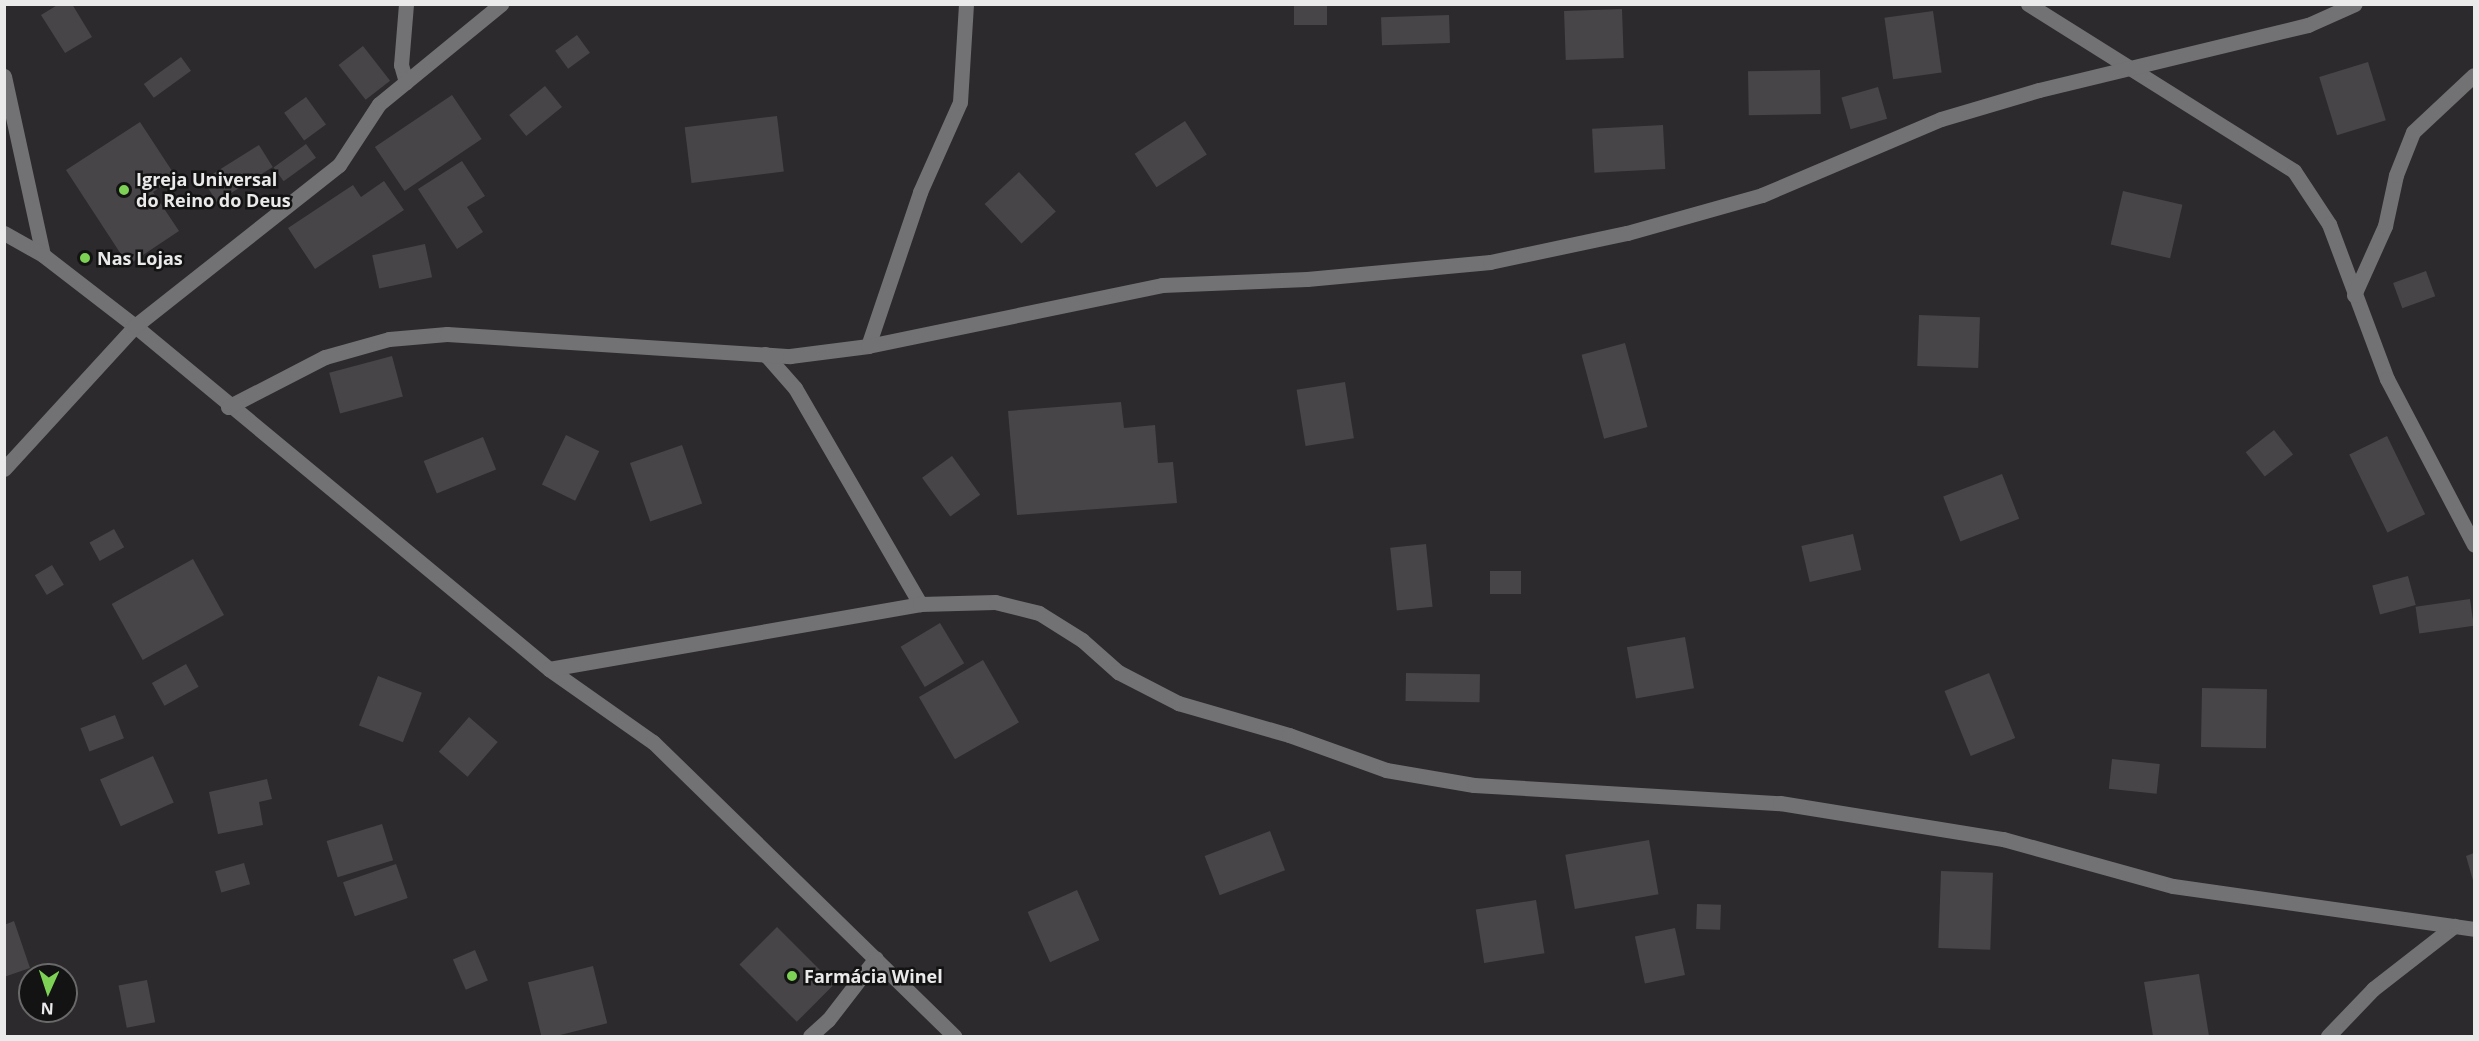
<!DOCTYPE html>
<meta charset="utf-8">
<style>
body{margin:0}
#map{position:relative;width:2479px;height:1041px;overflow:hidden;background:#2c2a2c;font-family:"Open Sans",sans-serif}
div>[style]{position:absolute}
.building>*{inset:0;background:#474547;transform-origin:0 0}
.minor>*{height:15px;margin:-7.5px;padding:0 7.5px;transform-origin:7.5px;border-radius:7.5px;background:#727173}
.dots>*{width:16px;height:16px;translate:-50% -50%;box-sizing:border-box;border:3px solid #141314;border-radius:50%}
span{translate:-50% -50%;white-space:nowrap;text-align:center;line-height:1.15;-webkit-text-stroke:5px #141314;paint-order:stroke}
.poi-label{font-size:18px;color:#ebeaeb;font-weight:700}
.left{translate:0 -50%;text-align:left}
.frame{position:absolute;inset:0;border:6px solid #ebeaeb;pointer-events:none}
.north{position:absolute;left:18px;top:963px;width:60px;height:60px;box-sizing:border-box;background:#141314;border:2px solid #6a696a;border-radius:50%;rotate:183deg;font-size:16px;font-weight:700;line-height:24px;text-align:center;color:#ebeaeb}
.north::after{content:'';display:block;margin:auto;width:21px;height:27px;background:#7dd154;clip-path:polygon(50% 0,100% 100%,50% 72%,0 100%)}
</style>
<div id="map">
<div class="building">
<div style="clip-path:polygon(59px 4px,72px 4px,92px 37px,65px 53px,41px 15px)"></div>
<div style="left:1294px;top:4px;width:33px;height:21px"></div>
<div style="left:1622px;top:9px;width:49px;height:58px;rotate:88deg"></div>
<div style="left:1933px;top:11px;width:62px;height:49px;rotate:82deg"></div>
<div style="left:1449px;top:15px;width:28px;height:68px;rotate:88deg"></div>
<div style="left:577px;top:35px;width:22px;height:27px;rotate:54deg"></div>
<div style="left:363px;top:46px;width:44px;height:31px;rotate:52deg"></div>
<div style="left:181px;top:57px;width:17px;height:46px;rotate:54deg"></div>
<div style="left:2368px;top:62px;width:61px;height:51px;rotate:73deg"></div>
<div style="left:1820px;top:70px;width:44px;height:72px;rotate:89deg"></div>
<div style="left:545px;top:86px;width:27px;height:46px;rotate:51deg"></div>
<div style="left:1878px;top:87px;width:33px;height:38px;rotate:74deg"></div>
<div style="left:452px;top:95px;width:53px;height:93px;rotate:56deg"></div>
<div style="left:306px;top:97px;width:34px;height:27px;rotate:54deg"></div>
<div style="left:777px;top:116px;width:56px;height:93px;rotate:83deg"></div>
<div style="left:1185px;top:121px;width:40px;height:60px;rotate:57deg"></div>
<div style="clip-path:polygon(140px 122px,176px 177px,153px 192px,179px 231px,128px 265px,66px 170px)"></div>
<div style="left:1663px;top:125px;width:44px;height:71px;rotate:87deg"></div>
<div style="left:306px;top:144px;width:17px;height:40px;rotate:54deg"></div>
<div style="left:259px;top:145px;width:26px;height:66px;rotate:58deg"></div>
<div style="clip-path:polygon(462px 161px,485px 196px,467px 207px,483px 232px,457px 249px,418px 189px)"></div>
<div style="left:1019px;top:172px;width:54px;height:47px;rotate:47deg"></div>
<div style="clip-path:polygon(384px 181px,404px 210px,315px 269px,288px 228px,353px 185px,361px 197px)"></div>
<div style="left:2123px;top:191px;width:61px;height:55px;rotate:13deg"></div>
<div style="left:425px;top:244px;width:34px;height:54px;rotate:78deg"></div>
<div style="left:2426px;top:271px;width:27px;height:35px;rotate:70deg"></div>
<div style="left:1919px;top:315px;width:61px;height:51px;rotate:2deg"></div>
<div style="left:1625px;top:343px;width:87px;height:45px;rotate:75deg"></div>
<div style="left:392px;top:356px;width:42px;height:65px;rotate:75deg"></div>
<div style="left:1345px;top:382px;width:57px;height:49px;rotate:81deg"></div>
<div style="clip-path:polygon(1121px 402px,1124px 428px,1155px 425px,1158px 463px,1173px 462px,1177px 503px,1017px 515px,1008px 411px)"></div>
<div style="left:2274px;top:430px;width:31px;height:36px;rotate:52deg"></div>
<div style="left:566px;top:435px;width:37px;height:55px;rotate:26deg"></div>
<div style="left:2387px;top:436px;width:87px;height:42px;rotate:64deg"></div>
<div style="left:483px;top:437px;width:35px;height:64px;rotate:68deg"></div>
<div style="left:682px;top:445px;width:62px;height:55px;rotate:71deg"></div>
<div style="left:952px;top:456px;width:48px;height:37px;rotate:54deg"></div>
<div style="left:2002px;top:474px;width:48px;height:63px;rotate:69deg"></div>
<div style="left:114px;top:529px;width:21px;height:28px;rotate:61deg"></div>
<div style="left:1853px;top:534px;width:37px;height:53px;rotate:77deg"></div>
<div style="left:1426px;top:544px;width:63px;height:36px;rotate:84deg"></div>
<div style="left:193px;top:559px;width:64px;height:93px;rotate:61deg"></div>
<div style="left:52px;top:565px;width:23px;height:20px;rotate:59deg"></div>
<div style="left:1490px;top:571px;width:31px;height:23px"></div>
<div style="left:2408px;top:576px;width:30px;height:37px;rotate:75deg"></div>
<div style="left:2470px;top:599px;width:27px;height:55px;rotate:82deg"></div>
<div style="left:940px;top:623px;width:47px;height:46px;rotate:59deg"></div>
<div style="left:1685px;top:637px;width:52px;height:59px;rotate:80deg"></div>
<div style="left:983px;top:660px;width:72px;height:74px;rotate:60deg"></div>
<div style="left:186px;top:664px;width:26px;height:39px;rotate:61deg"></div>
<div style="left:1406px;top:673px;width:74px;height:28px;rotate:1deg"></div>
<div style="left:1989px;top:673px;width:70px;height:48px;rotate:68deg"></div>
<div style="left:378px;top:676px;width:47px;height:53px;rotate:21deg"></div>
<div style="left:2202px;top:688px;width:65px;height:59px;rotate:1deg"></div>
<div style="left:115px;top:715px;width:25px;height:37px;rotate:69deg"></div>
<div style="left:469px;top:717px;width:38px;height:46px;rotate:41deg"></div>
<div style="left:153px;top:756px;width:51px;height:58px;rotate:66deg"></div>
<div style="left:2112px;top:759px;width:48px;height:30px;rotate:6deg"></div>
<div style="clip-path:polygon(267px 779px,272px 799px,259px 802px,263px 825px,218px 834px,209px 792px)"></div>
<div style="left:382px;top:824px;width:38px;height:58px;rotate:73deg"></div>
<div style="left:1270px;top:831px;width:42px;height:70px;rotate:69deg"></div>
<div style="left:1649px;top:840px;width:55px;height:85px;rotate:80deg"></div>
<div style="clip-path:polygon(2474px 853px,2474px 884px,2466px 856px)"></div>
<div style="left:244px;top:863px;width:22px;height:30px;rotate:74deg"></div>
<div style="left:396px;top:864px;width:36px;height:56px;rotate:71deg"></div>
<div style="left:1941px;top:871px;width:52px;height:77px;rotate:2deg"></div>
<div style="left:1077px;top:890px;width:55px;height:54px;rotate:66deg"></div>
<div style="left:1536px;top:900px;width:54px;height:61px;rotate:81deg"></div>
<div style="left:1697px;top:904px;width:24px;height:25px;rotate:2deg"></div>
<div style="clip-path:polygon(14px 921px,30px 968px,4px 977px,4px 925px)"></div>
<div style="left:777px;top:927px;width:81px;height:53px;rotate:45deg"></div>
<div style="left:1675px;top:928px;width:48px;height:41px;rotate:78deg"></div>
<div style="left:475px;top:950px;width:33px;height:24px;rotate:67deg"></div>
<div style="left:593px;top:966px;width:59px;height:67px;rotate:76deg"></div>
<div style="clip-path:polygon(2199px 974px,2209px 1036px,2153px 1036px,2144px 982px)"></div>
<div style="left:147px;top:980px;width:43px;height:29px;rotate:79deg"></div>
</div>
<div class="minor">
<div style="left:2028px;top:4px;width:314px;rotate:32.1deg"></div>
<div style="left:2294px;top:171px;width:64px;rotate:56.6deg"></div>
<div style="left:2329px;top:224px;width:165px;rotate:69.5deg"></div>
<div style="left:2387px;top:379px;width:187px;rotate:62.3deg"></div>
<div style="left:4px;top:76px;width:183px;rotate:77.7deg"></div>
<div style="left:406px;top:82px;width:18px;rotate:-106deg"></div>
<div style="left:401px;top:65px;width:61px;rotate:-85.3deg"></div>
<div style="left:4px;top:233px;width:45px;rotate:29.4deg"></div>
<div style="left:43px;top:255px;width:116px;rotate:37.7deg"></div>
<div style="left:135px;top:326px;width:538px;rotate:39.64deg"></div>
<div style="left:549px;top:669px;width:127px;rotate:35.1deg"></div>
<div style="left:653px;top:742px;width:421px;rotate:44.3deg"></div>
<div style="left:2354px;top:295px;width:76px;rotate:-65.8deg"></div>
<div style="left:2385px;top:226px;width:52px;rotate:-77.8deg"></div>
<div style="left:2396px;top:175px;width:46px;rotate:-68.4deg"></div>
<div style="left:2413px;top:132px;width:83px;rotate:-43.1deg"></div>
<div style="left:868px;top:346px;width:163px;rotate:-71.3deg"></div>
<div style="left:920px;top:192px;width:98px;rotate:-66deg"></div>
<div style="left:960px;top:102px;width:98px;rotate:-86.5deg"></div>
<div style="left:765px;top:354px;width:45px;rotate:48.6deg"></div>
<div style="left:795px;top:388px;width:250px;rotate:59.9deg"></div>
<div style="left:228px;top:407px;width:109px;rotate:-27.3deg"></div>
<div style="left:325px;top:357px;width:66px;rotate:-15.7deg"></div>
<div style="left:389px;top:339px;width:58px;rotate:-4.9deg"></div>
<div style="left:447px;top:334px;width:344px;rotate:3.7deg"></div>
<div style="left:790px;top:356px;width:79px;rotate:-7.3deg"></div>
<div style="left:868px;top:346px;width:300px;rotate:-11.7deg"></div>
<div style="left:1162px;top:285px;width:145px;rotate:-2.4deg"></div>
<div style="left:1307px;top:279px;width:184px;rotate:-5.3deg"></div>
<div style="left:1490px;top:262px;width:140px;rotate:-12deg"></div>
<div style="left:1627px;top:233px;width:140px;rotate:-15.7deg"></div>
<div style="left:1762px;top:195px;width:194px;rotate:-23deg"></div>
<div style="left:1941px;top:119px;width:102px;rotate:-16.5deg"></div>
<div style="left:2039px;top:90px;width:277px;rotate:-13.6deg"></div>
<div style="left:2308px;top:25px;width:51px;rotate:-24.1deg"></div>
<div style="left:4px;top:469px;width:194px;rotate:-47.5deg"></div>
<div style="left:135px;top:326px;width:260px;rotate:-38.3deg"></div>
<div style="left:339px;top:165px;width:73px;rotate:-56.7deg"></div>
<div style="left:379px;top:104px;width:158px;rotate:-39.3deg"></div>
<div style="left:549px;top:669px;width:377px;rotate:-9.9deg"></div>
<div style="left:920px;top:604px;width:75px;rotate:-1.5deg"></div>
<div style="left:995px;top:602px;width:45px;rotate:14deg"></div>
<div style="left:1039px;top:613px;width:51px;rotate:32.1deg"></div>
<div style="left:1082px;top:640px;width:48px;rotate:41.6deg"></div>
<div style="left:1118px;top:672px;width:68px;rotate:27.3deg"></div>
<div style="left:1178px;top:703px;width:116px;rotate:16.1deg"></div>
<div style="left:1289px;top:735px;width:103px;rotate:19.8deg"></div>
<div style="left:1386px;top:770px;width:89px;rotate:9.7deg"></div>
<div style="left:1474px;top:785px;width:307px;rotate:3.4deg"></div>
<div style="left:1780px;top:803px;width:226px;rotate:9.2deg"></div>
<div style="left:2003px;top:839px;width:176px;rotate:15.5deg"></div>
<div style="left:2173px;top:886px;width:304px;rotate:8.1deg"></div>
<div style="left:810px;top:1036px;width:24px;rotate:-42deg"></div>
<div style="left:828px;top:1020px;width:78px;rotate:-52.3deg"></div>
<div style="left:2328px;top:1036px;width:65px;rotate:-46.2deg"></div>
<div style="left:2373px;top:989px;width:103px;rotate:-37.9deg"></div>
</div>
<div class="dots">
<div style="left:124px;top:190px;background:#7dd154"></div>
<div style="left:85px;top:258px;background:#7dd154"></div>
<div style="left:792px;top:976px;background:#7dd154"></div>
</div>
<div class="poi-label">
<span class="left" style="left:136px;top:190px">Igreja Universal<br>do Reino do Deus</span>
<span class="left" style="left:97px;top:258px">Nas Lojas</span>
<span class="left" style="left:804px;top:976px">Farmácia Winel</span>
</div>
<div class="frame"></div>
<div class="north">N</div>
</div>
